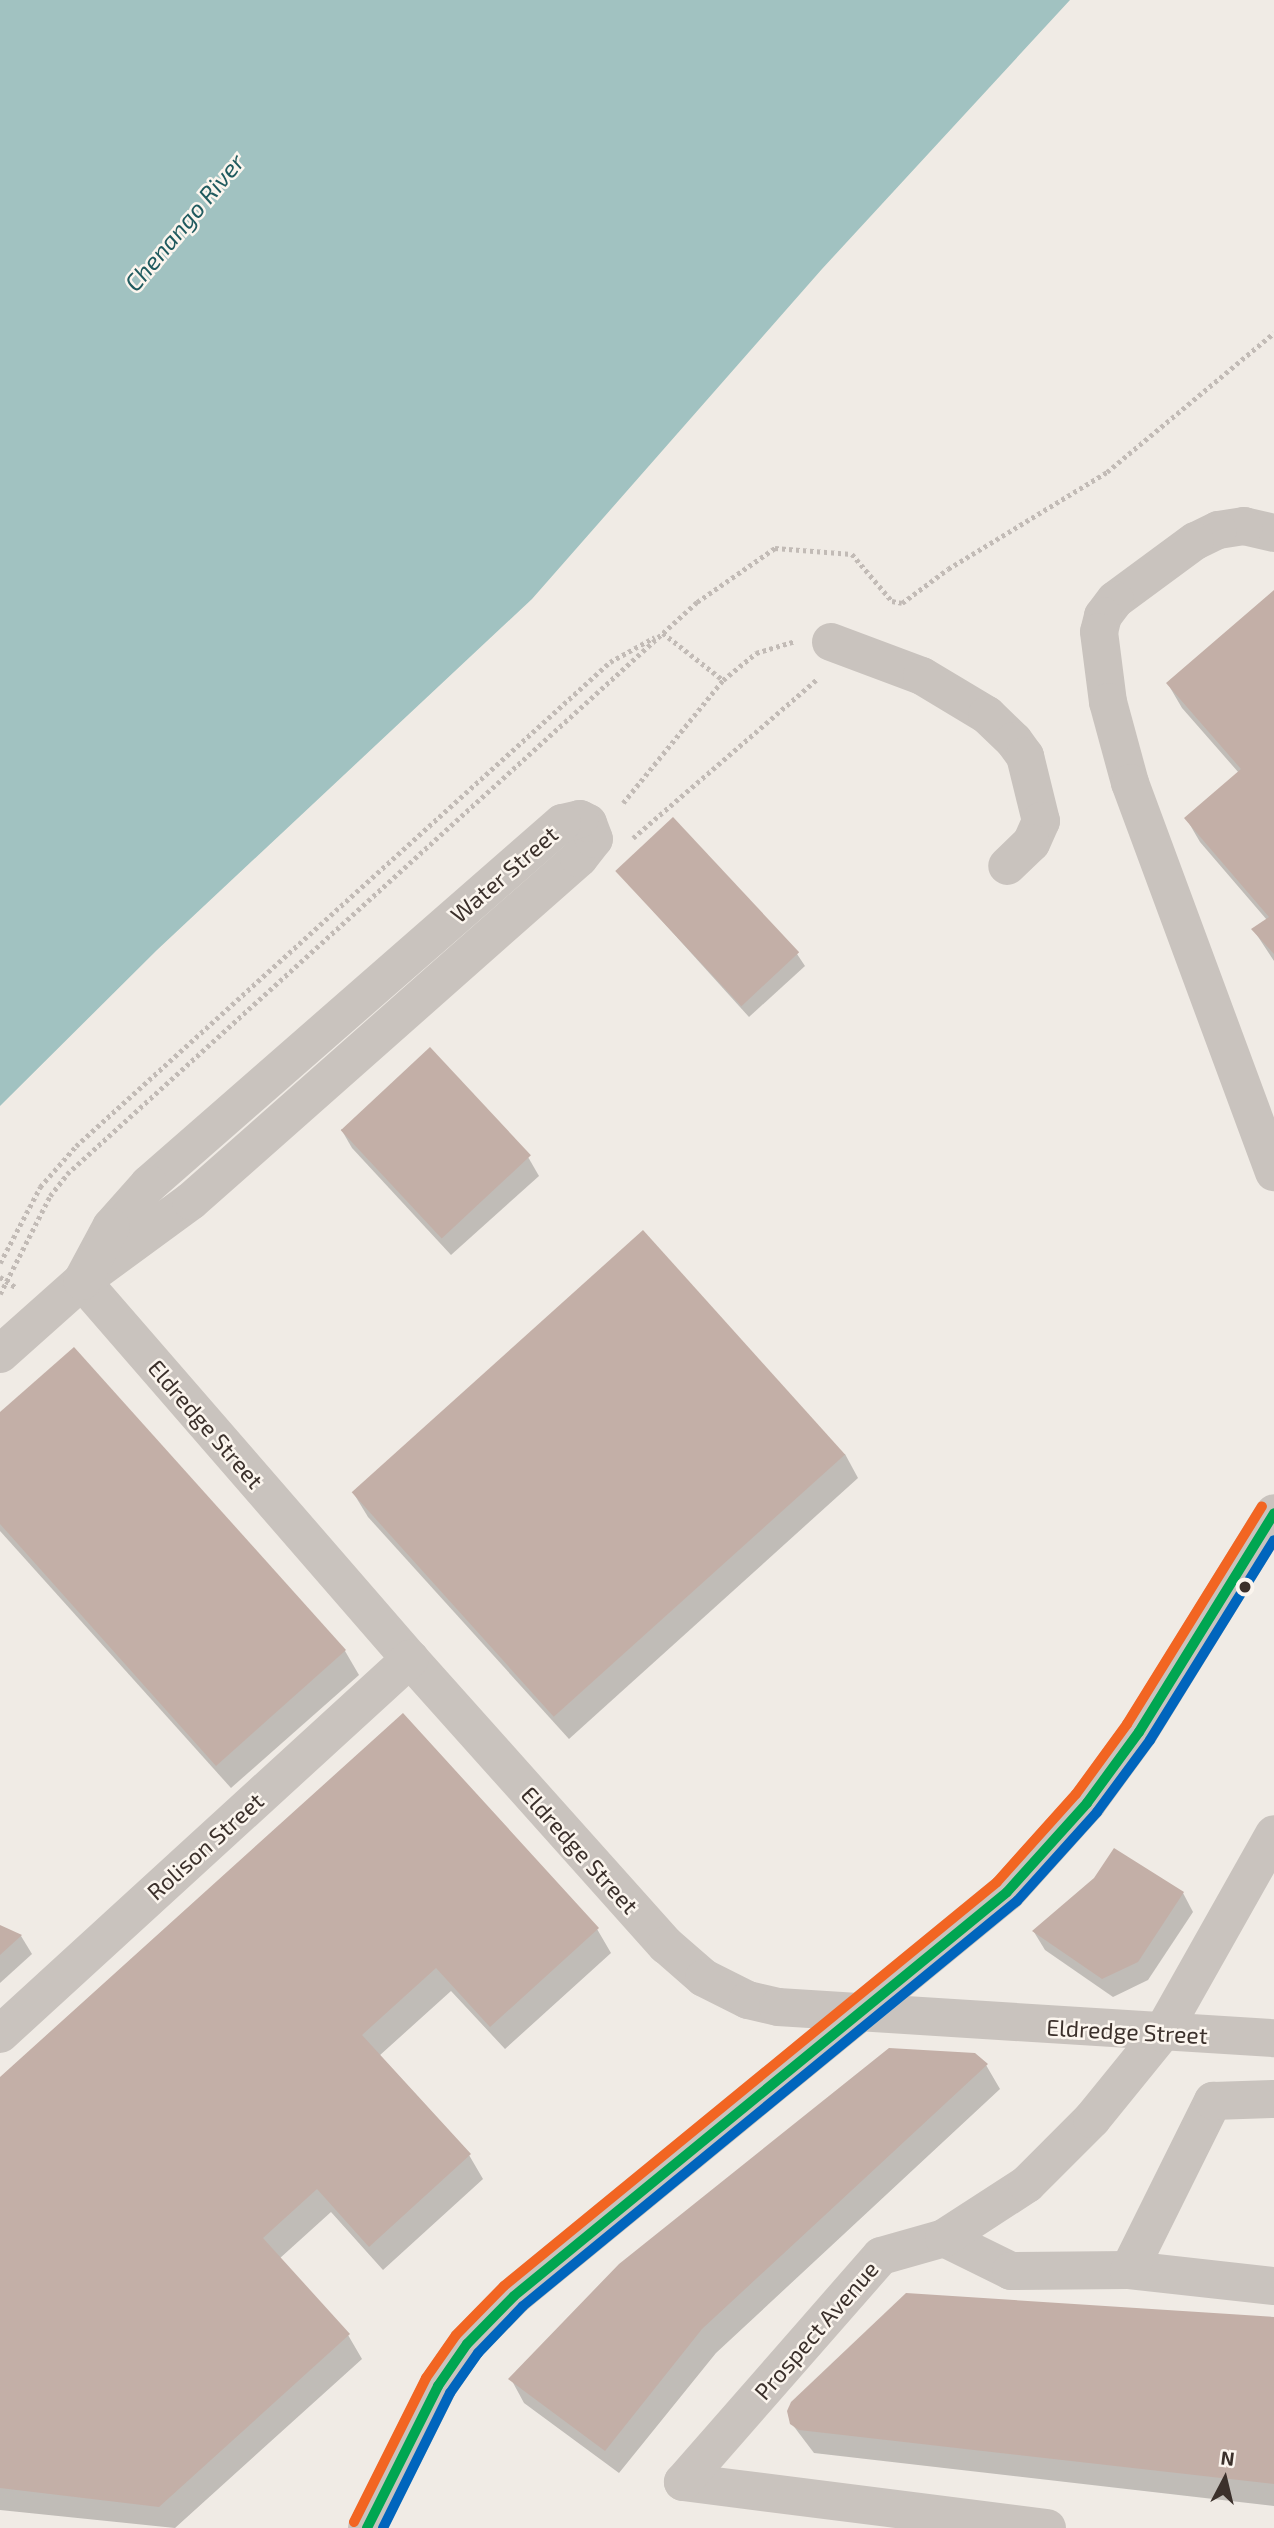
<!DOCTYPE html>
<style>
body{margin:0}
#map{position:relative;width:1274px;height:2528px;overflow:hidden;background:#f0ebe5;font-family:"Exo 2",sans-serif}
div>[style]{position:absolute}
.water>*{inset:0;background:#a1c2c1}
.shadow>*{inset:0;background:#0003}
.building>*{inset:0;background:#c3afa7;transform-origin:0 0}
.path>*{height:4.5px;margin-top:-2.25px;transform-origin:0;background:repeating-linear-gradient(90deg,#c2bbb6 0 3.5px,transparent 0 7px)}
.minor>*{height:38px;margin:-19px;padding:0 19px;transform-origin:19px;border-radius:19px;background:#c9c3be}
.bus-1>*{height:10px;margin:-5px;padding:0 5px;transform-origin:5px;border-radius:5px;background:#00a651}
.bus-2>*{height:10px;margin:-5px;padding:0 5px;transform-origin:5px;border-radius:5px;background:#0065bd}
.bus-3>*{height:10px;margin:-5px;padding:0 5px;transform-origin:5px;border-radius:5px;background:#f26522}
.dots>*{width:19px;height:19px;translate:-50% -50%;box-sizing:border-box;border:4px solid #fbf5ee;border-radius:50%}
span{translate:-50% -50%;white-space:nowrap;text-align:center;line-height:1.15;-webkit-text-stroke:5px #fbf5ee;paint-order:stroke}
.street-label{font-size:23px;color:#3b302b}
.water-label{font-size:24px;color:#1f5a5e;font-style:italic}
.north{position:absolute;left:1190px;top:2444px;width:70px;height:70px;-webkit-text-stroke:5px #fbf5ee;paint-order:stroke;rotate:7deg;font-size:19px;font-weight:700;line-height:28px;text-align:center;color:#3b302b}
.north::after{content:'';display:block;margin:auto;width:24px;height:32px;background:#3b302b;clip-path:polygon(50% 0,100% 100%,50% 72%,0 100%)}
</style>
<div id="map">
<div class="water">
<div style="clip-path:polygon(0 0,1070px 0,822px 269px,532px 599px,157px 950px,0 1106px)"></div>
</div>
<div class="shadow">
<div style="clip-path:polygon(1274px 593px,1274px 961px,1253px 929px,1267px 920px,1200px 842px,1186px 818px,1239px 773px,1182px 708px,1168px 684px)"></div>
<div style="clip-path:polygon(617px 871px,797px 954px,805px 966px,749px 1017px)"></div>
<div style="clip-path:polygon(341px 1129px,528px 1157px,539px 1176px,451px 1255px,352px 1148px)"></div>
<div style="clip-path:polygon(74px 1349px,345px 1651px,359px 1675px,231px 1788px,0 1531px,0 1415px)"></div>
<div style="clip-path:polygon(845px 1454px,858px 1478px,569px 1739px,368px 1517px,354px 1494px)"></div>
<div style="clip-path:polygon(403px 1716px,597px 1929px,611px 1953px,505px 2049px,451px 1991px,379px 2056px,469px 2155px,483px 2179px,383px 2270px,331px 2212px,279px 2259px,348px 2335px,362px 2359px,175px 2528px,0 2510px,0 2080px)"></div>
<div style="clip-path:polygon(1183px 1893px,1193px 1912px,1148px 1980px,1113px 1997px,1045px 1950px,1034px 1932px)"></div>
<div style="clip-path:polygon(0 1927px,21px 1936px,32px 1954px,0 1983px)"></div>
<div style="clip-path:polygon(986px 2065px,1000px 2089px,716px 2353px,619px 2473px,524px 2403px,511px 2379px)"></div>
<div style="clip-path:polygon(1274px 2318px,1274px 2506px,814px 2453px,792px 2424px)"></div>
</div>
<div class="building">
<div style="clip-path:polygon(1274px 590px,1274px 954px,1251px 929px,1269px 917px,1184px 818px,1241px 769px,1166px 683px)"></div>
<div style="left:673px;top:817px;width:185px;height:79px;rotate:47deg"></div>
<div style="left:430px;top:1047px;width:148px;height:122px;rotate:47deg"></div>
<div style="left:643px;top:1230px;width:302px;height:392px;rotate:48deg"></div>
<div style="clip-path:polygon(74px 1347px,346px 1650px,216px 1766px,0 1524px,0 1412px)"></div>
<div style="clip-path:polygon(403px 1713px,599px 1928px,490px 2027px,436px 1968px,362px 2035px,471px 2154px,369px 2247px,317px 2189px,263px 2238px,350px 2334px,159px 2507px,0 2488px,0 2077px)"></div>
<div style="clip-path:polygon(1114px 1848px,1184px 1892px,1138px 1962px,1102px 1979px,1032px 1931px,1094px 1878px)"></div>
<div style="clip-path:polygon(0 1925px,22px 1935px,0 1955px)"></div>
<div style="clip-path:polygon(889px 2048px,975px 2053px,988px 2064px,702px 2329px,605px 2451px,508px 2379px,619px 2264px)"></div>
<div style="clip-path:polygon(906px 2293px,1274px 2317px,1274px 2484px,799px 2430px,790px 2424px,787px 2411px,791px 2402px)"></div>
</div>
<div class="path">
<div style="left:663px;top:633px;width:76px;rotate:38.1deg"></div>
<div style="left:623px;top:803px;width:159px;rotate:-50.9deg"></div>
<div style="left:723px;top:680px;width:43px;rotate:-39.3deg"></div>
<div style="left:756px;top:653px;width:39px;rotate:-17deg"></div>
<div style="left:633px;top:838px;width:243px;rotate:-40.8deg"></div>
<div style="left:0;top:1263px;width:86px;rotate:-62.2deg"></div>
<div style="left:40px;top:1187px;width:55px;rotate:-48.7deg"></div>
<div style="left:76px;top:1146px;width:721px;rotate:-42.19deg"></div>
<div style="left:610px;top:662px;width:51px;rotate:-29.1deg"></div>
<div style="left:0;top:1277px;width:20px;rotate:33deg"></div>
<div style="left:0;top:1294px;width:110px;rotate:-63deg"></div>
<div style="left:50px;top:1196px;width:28px;rotate:-52deg"></div>
<div style="left:67px;top:1174px;width:851px;rotate:-42.24deg"></div>
<div style="left:697px;top:602px;width:95px;rotate:-34.7deg"></div>
<div style="left:775px;top:548px;width:77px;rotate:4.5deg"></div>
<div style="left:852px;top:554px;width:62px;rotate:49.6deg"></div>
<div style="left:892px;top:601px;width:10px;rotate:11deg"></div>
<div style="left:902px;top:603px;width:57px;rotate:-36.5deg"></div>
<div style="left:948px;top:569px;width:186px;rotate:-31.4deg"></div>
<div style="left:1107px;top:472px;width:217px;rotate:-39.8deg"></div>
</div>
<div class="minor">
<div style="left:1274px;top:533px;width:31px;rotate:-167deg"></div>
<div style="left:1244px;top:526px;width:26px;rotate:171deg"></div>
<div style="left:1218px;top:530px;width:25px;rotate:154deg"></div>
<div style="left:1195px;top:541px;width:99px;rotate:143.6deg"></div>
<div style="left:1115px;top:600px;width:20px;rotate:127deg"></div>
<div style="left:1103px;top:616px;width:16px;rotate:104deg"></div>
<div style="left:1099px;top:632px;width:71px;rotate:82.7deg"></div>
<div style="left:1108px;top:702px;width:84px;rotate:74.8deg"></div>
<div style="left:1130px;top:783px;width:415px;rotate:69.7deg"></div>
<div style="left:831px;top:642px;width:97px;rotate:20.5deg"></div>
<div style="left:922px;top:676px;width:76px;rotate:31deg"></div>
<div style="left:987px;top:715px;width:37px;rotate:44deg"></div>
<div style="left:1014px;top:741px;width:19px;rotate:54deg"></div>
<div style="left:1025px;top:756px;width:67px;rotate:76.2deg"></div>
<div style="left:1041px;top:821px;width:24px;rotate:114deg"></div>
<div style="left:1031px;top:843px;width:33px;rotate:136deg"></div>
<div style="left:82px;top:1281px;width:500px;rotate:49.05deg"></div>
<div style="left:410px;top:1659px;width:384px;rotate:48.2deg"></div>
<div style="left:666px;top:1945px;width:50px;rotate:41deg"></div>
<div style="left:704px;top:1978px;width:49px;rotate:26.6deg"></div>
<div style="left:748px;top:2000px;width:31px;rotate:13deg"></div>
<div style="left:778px;top:2007px;width:497px;rotate:3.6deg"></div>
<div style="left:0;top:1354px;width:110px;rotate:-41.7deg"></div>
<div style="left:82px;top:1281px;width:135px;rotate:-36.3deg"></div>
<div style="left:191px;top:1201px;width:518px;rotate:-41.48deg"></div>
<div style="left:579px;top:858px;width:24px;rotate:-52deg"></div>
<div style="left:594px;top:839px;width:17px;rotate:-111deg"></div>
<div style="left:588px;top:823px;width:9px;rotate:-153deg"></div>
<div style="left:580px;top:819px;width:18px;rotate:167deg"></div>
<div style="left:562px;top:823px;width:549px;rotate:138.84deg"></div>
<div style="left:149px;top:1184px;width:57px;rotate:131.5deg"></div>
<div style="left:111px;top:1227px;width:61px;rotate:118.2deg"></div>
<div style="left:0;top:2034px;width:556px;rotate:-42.45deg"></div>
<div style="left:944px;top:2238px;width:75px;rotate:26.2deg"></div>
<div style="left:1011px;top:2271px;width:118px;rotate:-0.5deg"></div>
<div style="left:1129px;top:2270px;width:146px;rotate:6.3deg"></div>
<div style="left:1129px;top:2270px;width:189px;rotate:-63.6deg"></div>
<div style="left:1213px;top:2101px;width:61px;rotate:-1.9deg"></div>
<div style="left:367px;top:2528px;width:159px;rotate:-63.4deg"></div>
<div style="left:438px;top:2386px;width:51px;rotate:-55.4deg"></div>
<div style="left:467px;top:2344px;width:67px;rotate:-45.6deg"></div>
<div style="left:514px;top:2296px;width:637px;rotate:-39.33deg"></div>
<div style="left:1007px;top:1892px;width:120px;rotate:-48deg"></div>
<div style="left:1087px;top:1803px;width:88px;rotate:-53.8deg"></div>
<div style="left:1139px;top:1732px;width:257px;rotate:-58.3deg"></div>
<div style="left:1047px;top:2528px;width:367px;rotate:-172.8deg"></div>
<div style="left:683px;top:2482px;width:300px;rotate:-48.8deg"></div>
<div style="left:881px;top:2256px;width:66px;rotate:-15.9deg"></div>
<div style="left:944px;top:2238px;width:99px;rotate:-33deg"></div>
<div style="left:1027px;top:2184px;width:92px;rotate:-45deg"></div>
<div style="left:1092px;top:2119px;width:111px;rotate:-50.9deg"></div>
<div style="left:1162px;top:2033px;width:228px;rotate:-60.6deg"></div>
</div>
<div class="bus-1">
<div style="left:367px;top:2528px;width:159px;rotate:-63.4deg"></div>
<div style="left:438px;top:2386px;width:51px;rotate:-55.4deg"></div>
<div style="left:467px;top:2344px;width:67px;rotate:-45.6deg"></div>
<div style="left:514px;top:2296px;width:637px;rotate:-39.33deg"></div>
<div style="left:1007px;top:1892px;width:120px;rotate:-48deg"></div>
<div style="left:1087px;top:1803px;width:88px;rotate:-53.8deg"></div>
<div style="left:1139px;top:1732px;width:257px;rotate:-58.3deg"></div>
</div>
<div class="bus-2">
<div style="left:383px;top:2528px;width:151px;rotate:-63.6deg"></div>
<div style="left:450px;top:2393px;width:49px;rotate:-55deg"></div>
<div style="left:478px;top:2353px;width:65px;rotate:-46.2deg"></div>
<div style="left:523px;top:2306px;width:639px;rotate:-39.35deg"></div>
<div style="left:1017px;top:1901px;width:120px;rotate:-48deg"></div>
<div style="left:1097px;top:1812px;width:89px;rotate:-53.6deg"></div>
<div style="left:1150px;top:1740px;width:235px;rotate:-58.2deg"></div>
</div>
<div class="bus-3">
<div style="left:354px;top:2522px;width:161px;rotate:-63.4deg"></div>
<div style="left:426px;top:2378px;width:52px;rotate:-55.1deg"></div>
<div style="left:456px;top:2335px;width:69px;rotate:-45.6deg"></div>
<div style="left:504px;top:2286px;width:637px;rotate:-39.33deg"></div>
<div style="left:997px;top:1882px;width:118px;rotate:-48.1deg"></div>
<div style="left:1076px;top:1794px;width:87px;rotate:-53.9deg"></div>
<div style="left:1127px;top:1724px;width:256px;rotate:-58.2deg"></div>
</div>
<div class="dots">
<div style="left:1245px;top:1587px;background:#3b302b"></div>
</div>
<div class="street-label">
<span style="left:504px;top:874px;rotate:-41deg">Water Street</span>
<span style="left:206px;top:1424px;rotate:49deg">Eldredge Street</span>
<span style="left:205px;top:1846px;rotate:-42deg">Rolison Street</span>
<span style="left:580px;top:1850px;rotate:48deg">Eldredge Street</span>
<span style="left:1127px;top:2031px;rotate:3deg">Eldredge Street</span>
<span style="left:816px;top:2330px;rotate:-49deg">Prospect Avenue</span>
</div>
<div class="water-label">
<span style="left:184px;top:222px;rotate:-50deg">Chenango River</span>
</div>
<div class="north">N</div>
</div>
